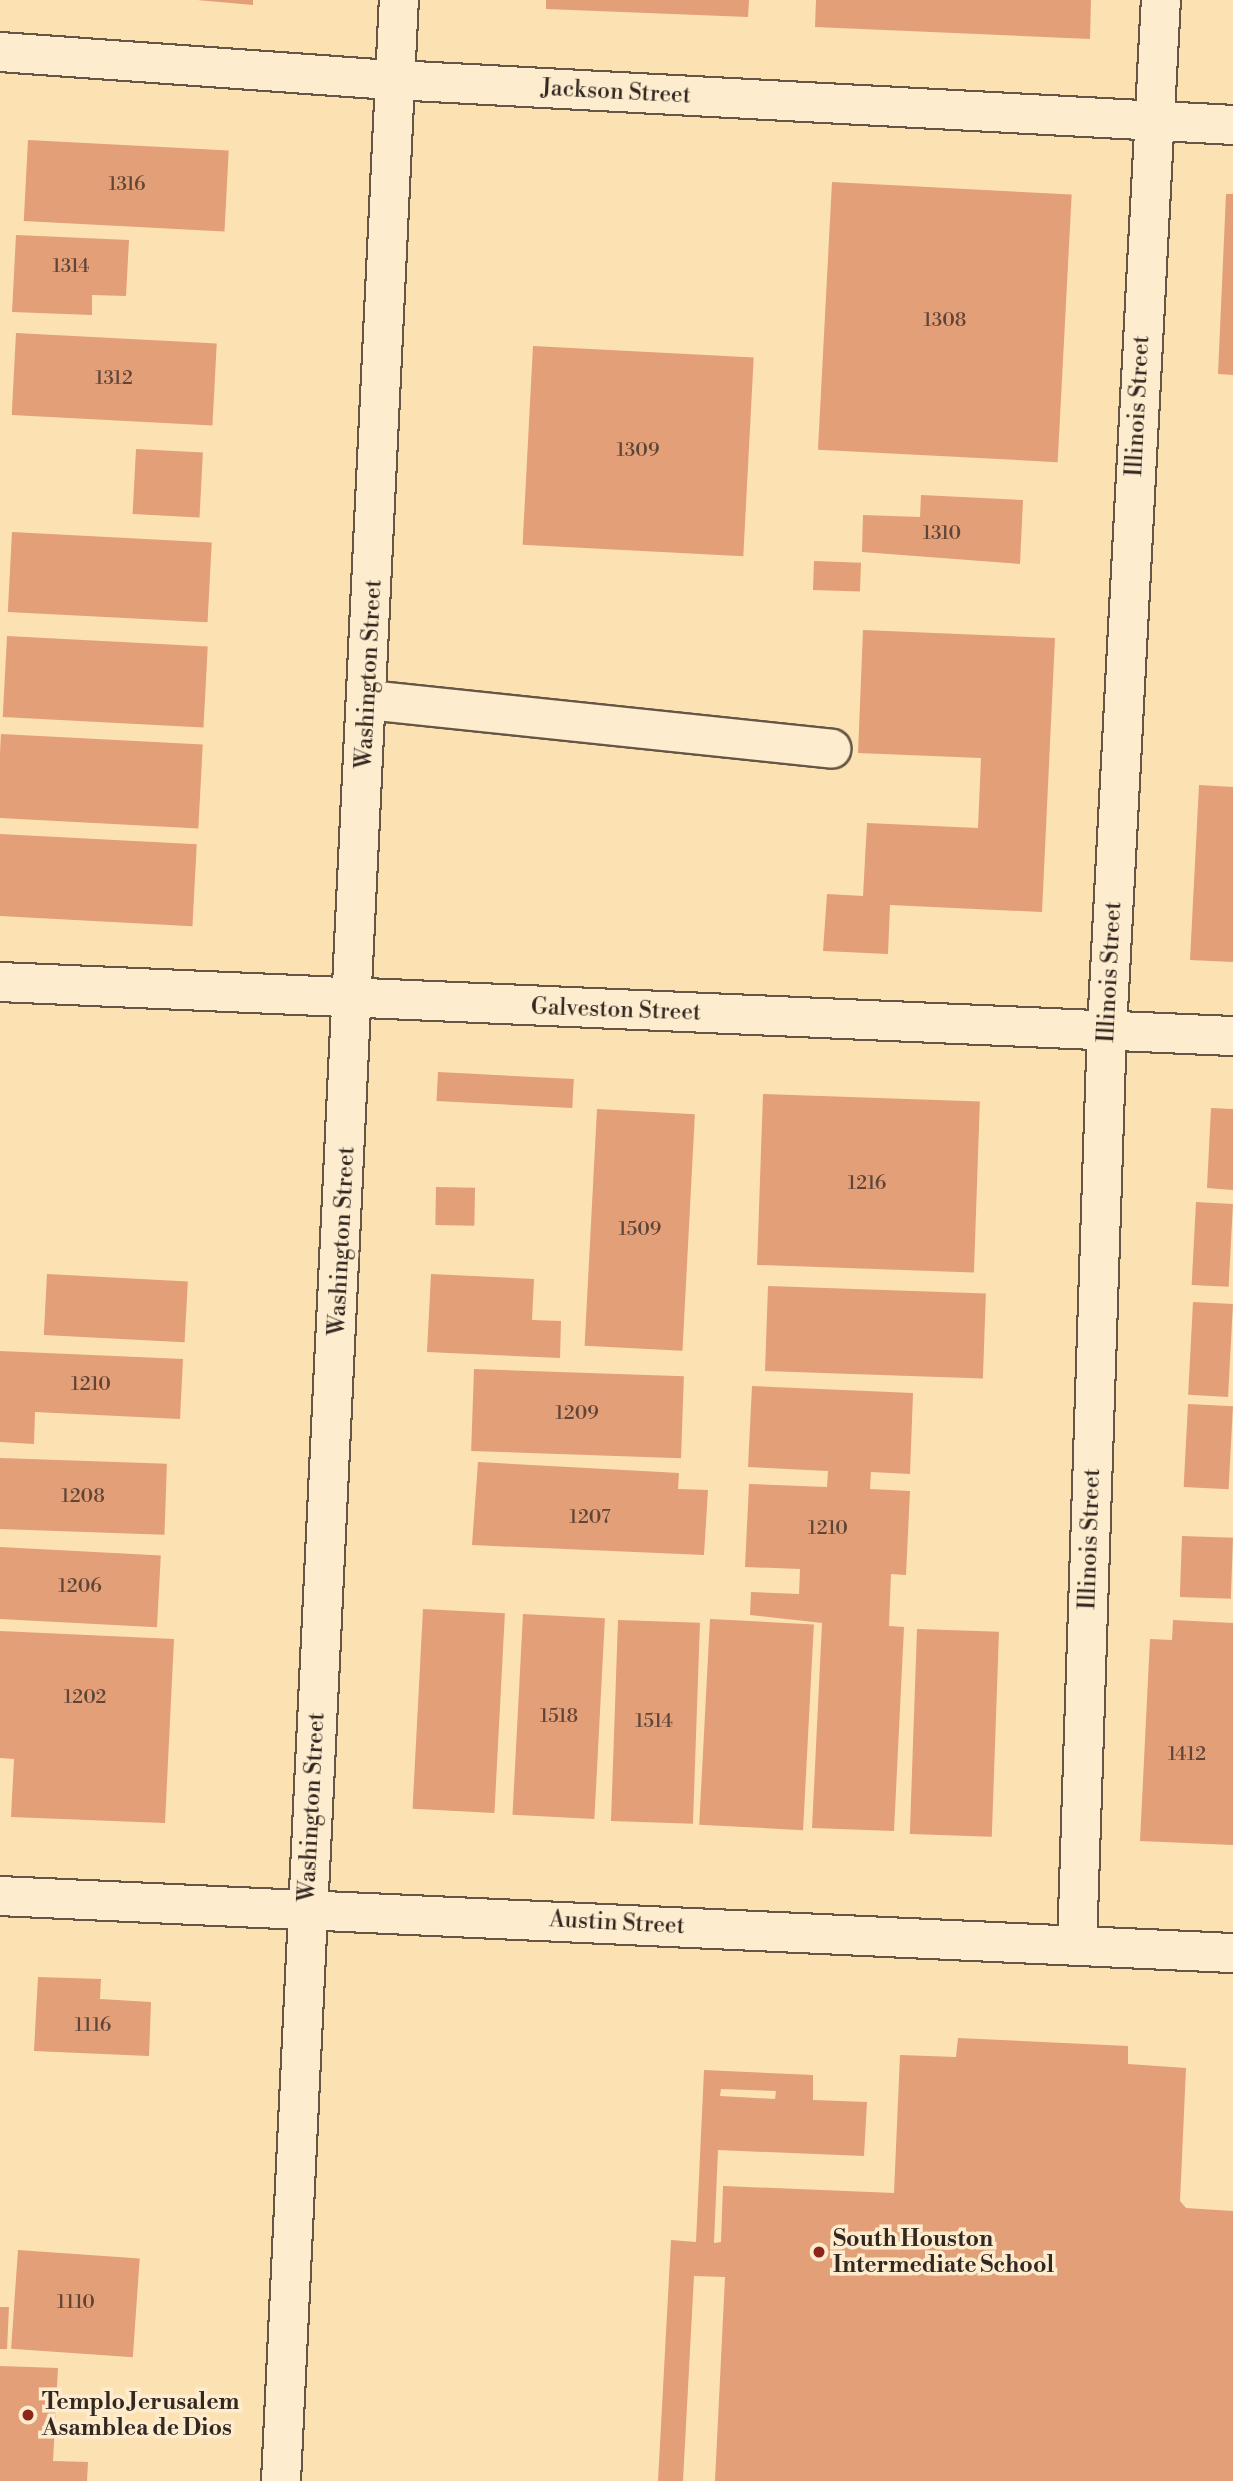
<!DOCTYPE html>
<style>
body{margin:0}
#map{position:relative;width:1233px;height:2481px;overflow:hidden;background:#fce1b3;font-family:"Libre Bodoni",serif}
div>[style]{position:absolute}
.building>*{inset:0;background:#e39f78;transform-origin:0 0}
.roads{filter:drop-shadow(2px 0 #655646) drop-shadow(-2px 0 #655646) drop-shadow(0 2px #655646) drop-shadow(0 -2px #655646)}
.minor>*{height:38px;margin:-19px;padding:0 19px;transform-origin:19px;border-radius:19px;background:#fdecce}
.dots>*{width:19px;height:19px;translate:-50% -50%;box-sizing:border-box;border:4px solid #fdecce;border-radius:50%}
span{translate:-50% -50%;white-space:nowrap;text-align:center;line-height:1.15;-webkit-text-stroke:7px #fdecce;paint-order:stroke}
.number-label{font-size:19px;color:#5f4538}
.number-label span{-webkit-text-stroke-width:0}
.street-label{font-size:23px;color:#332722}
.poi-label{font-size:23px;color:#332722;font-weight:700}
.left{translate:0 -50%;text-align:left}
</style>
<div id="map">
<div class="building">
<div style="clip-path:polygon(197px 0,253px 0,253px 5px)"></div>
<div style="clip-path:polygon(546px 0,749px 0,748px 17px,546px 9px)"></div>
<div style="clip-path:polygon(816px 0,1091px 0,1090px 39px,815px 27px)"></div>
<div style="left:28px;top:140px;width:201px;height:81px;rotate:3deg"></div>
<div style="left:832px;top:182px;width:240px;height:268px;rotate:3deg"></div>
<div style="clip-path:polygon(1226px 194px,1233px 194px,1233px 375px,1218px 374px)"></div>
<div style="clip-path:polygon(16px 235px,129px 240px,126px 296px,92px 295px,92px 315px,12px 312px)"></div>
<div style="left:16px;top:333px;width:201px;height:82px;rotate:3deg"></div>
<div style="left:533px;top:346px;width:221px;height:199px;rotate:3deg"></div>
<div style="left:136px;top:449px;width:67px;height:65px;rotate:3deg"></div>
<div style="clip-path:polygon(921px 495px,1023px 500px,1020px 564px,862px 552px,863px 515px,920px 517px)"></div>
<div style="left:12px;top:532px;width:200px;height:80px;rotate:3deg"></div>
<div style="left:814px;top:561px;width:47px;height:29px;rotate:2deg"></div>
<div style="clip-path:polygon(863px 630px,1055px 638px,1042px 912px,890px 905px,888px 954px,823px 951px,827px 894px,863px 896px,867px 823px,978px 828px,981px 758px,858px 753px)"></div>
<div style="left:7px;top:636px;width:201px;height:81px;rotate:3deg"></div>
<div style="left:1px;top:734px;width:202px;height:84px;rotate:3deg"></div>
<div style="clip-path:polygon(1199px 785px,1233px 787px,1233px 962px,1190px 960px)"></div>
<div style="left:0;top:834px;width:197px;height:82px;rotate:3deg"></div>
<div style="left:438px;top:1072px;width:136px;height:29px;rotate:3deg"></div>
<div style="left:763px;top:1094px;width:217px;height:171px;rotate:2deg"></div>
<div style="clip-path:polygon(1211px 1108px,1233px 1109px,1233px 1190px,1207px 1188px)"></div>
<div style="left:597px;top:1109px;width:98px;height:237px;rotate:3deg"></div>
<div style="left:436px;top:1187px;width:39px;height:38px;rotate:1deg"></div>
<div style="left:1196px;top:1202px;width:37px;height:83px;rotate:3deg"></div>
<div style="left:47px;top:1274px;width:141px;height:61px;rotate:3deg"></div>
<div style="clip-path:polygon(431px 1274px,534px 1279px,532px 1320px,561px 1321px,560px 1358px,427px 1352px)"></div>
<div style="left:768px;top:1286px;width:218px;height:85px;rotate:2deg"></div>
<div style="left:1193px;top:1302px;width:40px;height:93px;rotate:3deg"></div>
<div style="clip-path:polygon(0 1351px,183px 1359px,180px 1419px,35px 1412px,34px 1444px,0 1442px)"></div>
<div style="left:474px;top:1369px;width:210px;height:82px;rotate:2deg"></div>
<div style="clip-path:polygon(752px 1386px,913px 1393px,910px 1474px,871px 1472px,870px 1489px,910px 1491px,906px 1575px,891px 1574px,889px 1626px,904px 1627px,894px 1831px,812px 1828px,822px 1623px,750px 1615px,751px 1592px,799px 1594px,800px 1569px,745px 1567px,749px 1484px,827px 1487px,828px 1471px,748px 1467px)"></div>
<div style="left:1188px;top:1404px;width:45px;height:83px;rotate:3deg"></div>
<div style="left:0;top:1458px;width:167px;height:71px;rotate:2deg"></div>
<div style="clip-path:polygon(478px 1462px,679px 1473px,678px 1489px,708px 1490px,704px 1555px,472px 1545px)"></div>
<div style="left:1182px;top:1536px;width:51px;height:61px;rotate:2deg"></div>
<div style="left:0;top:1547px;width:161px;height:72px;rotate:3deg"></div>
<div style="left:423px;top:1609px;width:82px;height:200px;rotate:3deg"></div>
<div style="left:523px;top:1614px;width:82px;height:201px;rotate:3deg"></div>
<div style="left:710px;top:1619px;width:104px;height:206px;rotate:3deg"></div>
<div style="left:618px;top:1620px;width:82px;height:201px;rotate:2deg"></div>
<div style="clip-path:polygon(1173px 1620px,1233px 1623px,1233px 1845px,1140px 1841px,1150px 1639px,1172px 1640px)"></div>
<div style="left:917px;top:1629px;width:82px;height:205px;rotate:2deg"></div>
<div style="clip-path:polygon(0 1631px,174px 1639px,165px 1823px,11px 1817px,14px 1759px,0 1758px)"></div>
<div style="clip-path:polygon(38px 1977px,101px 1979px,100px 1999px,151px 2002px,149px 2056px,34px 2051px)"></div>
<div style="clip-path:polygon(evenodd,958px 2038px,1128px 2046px,1128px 2064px,1186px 2068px,1180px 2201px,1186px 2208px,1233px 2211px,1233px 2481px,715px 2481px,725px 2277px,694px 2276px,683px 2481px,658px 2481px,671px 2240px,696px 2242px,704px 2070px,813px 2075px,813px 2100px,867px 2102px,864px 2156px,718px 2150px,714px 2243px,721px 2242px,723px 2186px,894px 2193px,900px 2055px,956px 2057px,958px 2038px,721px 2089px,776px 2091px,775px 2099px,720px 2096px,721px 2089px)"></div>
<div style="left:18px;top:2250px;width:122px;height:99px;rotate:4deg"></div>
<div style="clip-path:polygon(0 2307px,9px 2307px,7px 2349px,0 2349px)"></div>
<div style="clip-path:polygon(0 2366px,58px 2368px,53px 2461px,88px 2462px,87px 2481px,0 2481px)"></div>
</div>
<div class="roads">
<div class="minor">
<div style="left:0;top:52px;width:396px;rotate:4.1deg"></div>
<div style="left:395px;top:80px;width:839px;rotate:3.07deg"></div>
<div style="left:368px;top:700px;width:466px;rotate:6deg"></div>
<div style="left:0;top:982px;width:1234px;rotate:2.51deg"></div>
<div style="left:0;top:1896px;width:1234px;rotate:2.65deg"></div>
<div style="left:1077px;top:1946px;width:917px;rotate:-88.13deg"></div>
<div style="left:1107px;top:1029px;width:1030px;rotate:-87deg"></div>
<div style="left:281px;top:2481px;width:2484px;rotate:-87.28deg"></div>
</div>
</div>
<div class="dots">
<div style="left:819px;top:2252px;background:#8f2418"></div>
<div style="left:28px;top:2415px;background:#8f2418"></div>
</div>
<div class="number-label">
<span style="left:127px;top:185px">1316</span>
<span style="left:71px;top:267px">1314</span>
<span style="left:945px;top:321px">1308</span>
<span style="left:114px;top:379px">1312</span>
<span style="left:638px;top:451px">1309</span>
<span style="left:942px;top:534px">1310</span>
<span style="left:867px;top:1184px">1216</span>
<span style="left:640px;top:1230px">1509</span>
<span style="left:91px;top:1385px">1210</span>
<span style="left:577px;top:1414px">1209</span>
<span style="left:83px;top:1497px">1208</span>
<span style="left:590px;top:1518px">1207</span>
<span style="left:828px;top:1529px">1210</span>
<span style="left:80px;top:1587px">1206</span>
<span style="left:85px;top:1698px">1202</span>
<span style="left:559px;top:1717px">1518</span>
<span style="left:654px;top:1722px">1514</span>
<span style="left:1187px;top:1755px">1412</span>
<span style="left:93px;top:2026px">1116</span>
<span style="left:76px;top:2303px">1110</span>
</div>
<div class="street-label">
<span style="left:616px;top:92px;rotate:3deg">Jackson Street</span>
<span style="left:1138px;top:406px;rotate:-87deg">Illinois Street</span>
<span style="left:369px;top:674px;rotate:-87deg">Washington Street</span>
<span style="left:1110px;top:972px;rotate:-87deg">Illinois Street</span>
<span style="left:616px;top:1010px;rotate:2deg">Galveston Street</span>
<span style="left:342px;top:1241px;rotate:-87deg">Washington Street</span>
<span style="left:1090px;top:1539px;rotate:-88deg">Illinois Street</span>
<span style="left:312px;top:1807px;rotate:-87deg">Washington Street</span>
<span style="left:617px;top:1923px;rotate:3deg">Austin Street</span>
</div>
<div class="poi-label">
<span class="left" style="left:833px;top:2252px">South Houston<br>Intermediate School</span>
<span class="left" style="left:42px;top:2415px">Templo Jerusalem<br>Asamblea de Dios</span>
</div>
</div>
